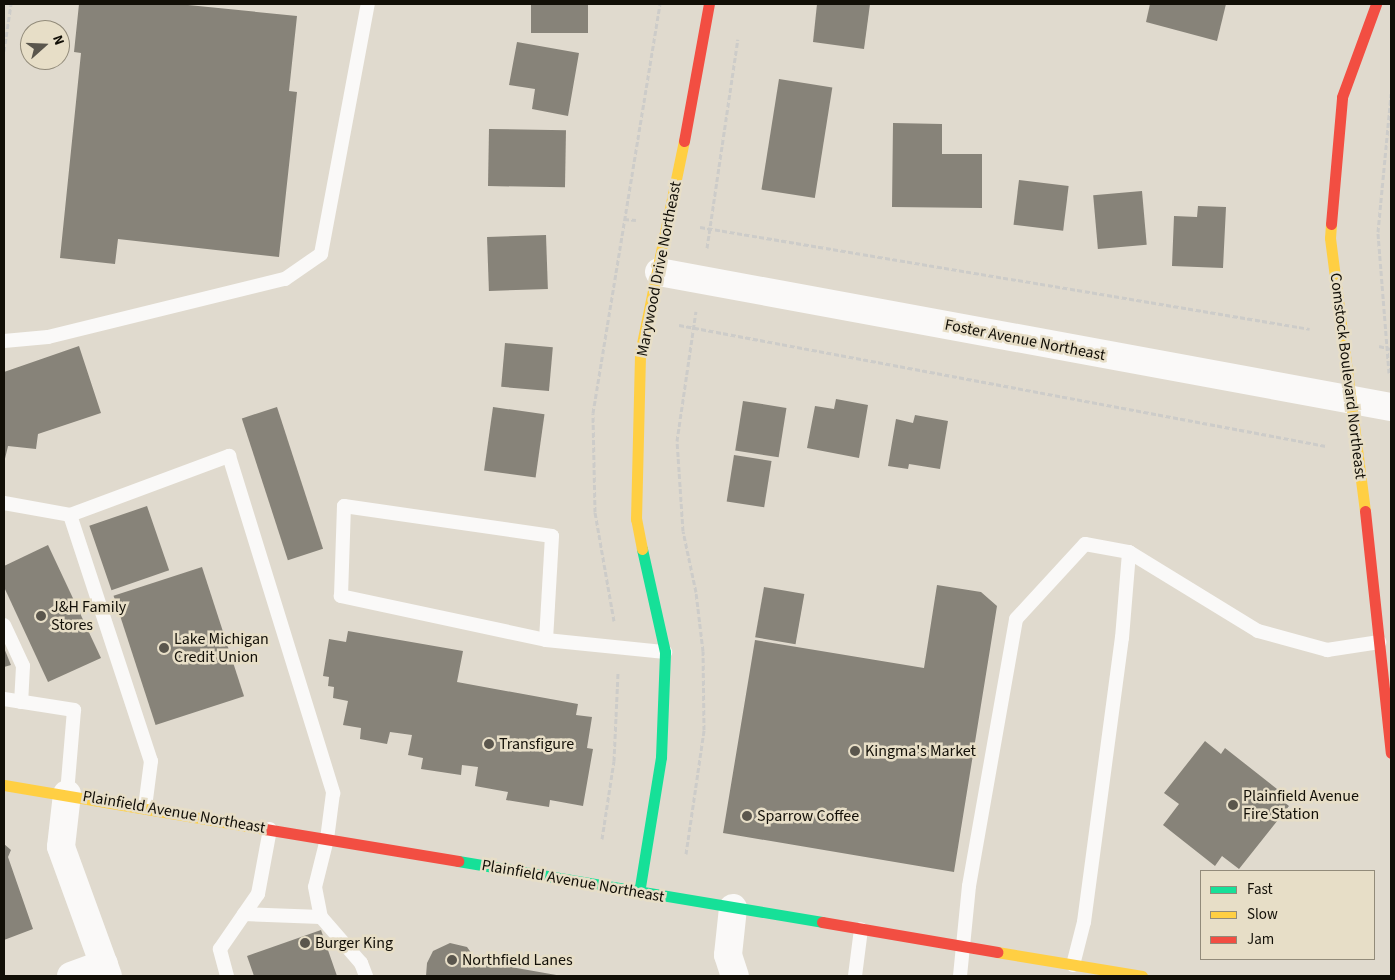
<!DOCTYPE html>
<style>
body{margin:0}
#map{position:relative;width:1395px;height:980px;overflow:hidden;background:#e0dace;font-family:"Source Sans 3",sans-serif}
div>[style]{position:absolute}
.building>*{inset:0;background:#878379;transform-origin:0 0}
.path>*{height:3px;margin-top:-1.5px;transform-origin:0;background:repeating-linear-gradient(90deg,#cdccc9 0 5px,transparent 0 7.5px)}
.lane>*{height:14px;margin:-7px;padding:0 7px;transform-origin:7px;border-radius:7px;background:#faf9f8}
.street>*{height:28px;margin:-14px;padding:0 14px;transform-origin:14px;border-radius:14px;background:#faf9f8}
.fast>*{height:11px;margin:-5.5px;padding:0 5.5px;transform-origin:5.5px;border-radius:5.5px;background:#16e098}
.slow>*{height:11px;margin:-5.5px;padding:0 5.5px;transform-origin:5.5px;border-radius:5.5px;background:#ffcf43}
.jam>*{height:11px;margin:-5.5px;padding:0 5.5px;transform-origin:5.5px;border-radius:5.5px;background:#f24e42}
.dots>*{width:14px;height:14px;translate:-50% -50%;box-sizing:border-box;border:2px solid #e7dec7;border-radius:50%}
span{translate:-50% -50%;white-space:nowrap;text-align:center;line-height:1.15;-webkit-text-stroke:5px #e7dec7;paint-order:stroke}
.street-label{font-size:16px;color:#120f07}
.poi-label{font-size:16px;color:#120f07}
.left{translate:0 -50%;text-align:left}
.frame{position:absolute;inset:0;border:5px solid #120f07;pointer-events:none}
.legend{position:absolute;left:1200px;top:870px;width:175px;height:90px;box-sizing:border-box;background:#e7dec7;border:1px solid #928b7a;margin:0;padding:6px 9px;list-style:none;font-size:15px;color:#120f07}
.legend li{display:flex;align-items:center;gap:10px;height:25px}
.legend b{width:25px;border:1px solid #928b7a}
.north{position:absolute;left:20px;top:20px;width:50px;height:50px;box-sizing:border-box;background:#e7dec7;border:1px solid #928b7a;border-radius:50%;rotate:70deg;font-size:14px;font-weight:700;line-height:20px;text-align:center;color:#120f07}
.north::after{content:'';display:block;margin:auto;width:18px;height:22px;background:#5a564d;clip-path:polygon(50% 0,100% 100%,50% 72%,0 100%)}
</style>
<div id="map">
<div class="building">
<div style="clip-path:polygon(79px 4px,178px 4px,297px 16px,289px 91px,297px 92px,279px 257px,118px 239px,115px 264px,60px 258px,81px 53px,74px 52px)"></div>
<div style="left:531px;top:4px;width:57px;height:29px"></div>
<div style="clip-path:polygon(817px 4px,870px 4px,864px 49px,813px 42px)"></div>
<div style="clip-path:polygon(1150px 4px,1226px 4px,1217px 41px,1146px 22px)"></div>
<div style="clip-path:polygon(517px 42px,579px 53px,568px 116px,532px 109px,535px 89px,509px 85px)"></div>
<div style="left:779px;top:79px;width:54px;height:112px;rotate:9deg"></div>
<div style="clip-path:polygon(893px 123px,942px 124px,942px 154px,982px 154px,982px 208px,892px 207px)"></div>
<div style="left:489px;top:129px;width:77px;height:57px;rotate:1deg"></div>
<div style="left:1019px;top:180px;width:50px;height:45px;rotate:7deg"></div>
<div style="left:1142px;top:191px;width:54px;height:49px;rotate:85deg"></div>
<div style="clip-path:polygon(1198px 206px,1226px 207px,1223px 268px,1172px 266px,1174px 216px,1197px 217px)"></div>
<div style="left:546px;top:235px;width:54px;height:59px;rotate:88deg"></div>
<div style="left:505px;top:343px;width:48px;height:44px;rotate:5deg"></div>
<div style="clip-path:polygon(79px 346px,101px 413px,38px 434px,36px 449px,8px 446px,4px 463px,4px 372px)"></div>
<div style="clip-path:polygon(836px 399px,868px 405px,859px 458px,807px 448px,815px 406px,834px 409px)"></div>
<div style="left:743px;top:401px;width:44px;height:50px;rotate:9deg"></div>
<div style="left:277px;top:407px;width:149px;height:37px;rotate:72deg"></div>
<div style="left:493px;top:407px;width:52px;height:64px;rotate:8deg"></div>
<div style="clip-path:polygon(915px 415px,948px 421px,940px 469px,909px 464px,908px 469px,888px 466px,896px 419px,913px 423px)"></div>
<div style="left:734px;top:455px;width:38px;height:47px;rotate:9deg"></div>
<div style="left:147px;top:506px;width:68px;height:61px;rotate:71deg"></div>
<div style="clip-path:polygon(48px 545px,101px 658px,48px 682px,4px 587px,4px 566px)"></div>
<div style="left:202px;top:567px;width:136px;height:93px;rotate:72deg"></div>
<div style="clip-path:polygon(937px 585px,981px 592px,997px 606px,954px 872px,723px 833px,755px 640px,924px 668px)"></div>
<div style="left:764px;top:587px;width:41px;height:51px;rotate:10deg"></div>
<div style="clip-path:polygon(348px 631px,463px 651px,457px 682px,578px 704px,576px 715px,592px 717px,587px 748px,593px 749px,583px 806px,550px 800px,549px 807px,506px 800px,508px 792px,475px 786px,478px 767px,462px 765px,461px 775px,421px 769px,423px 758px,408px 755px,412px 735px,390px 732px,387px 744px,360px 739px,361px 728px,343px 725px,348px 701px,333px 698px,334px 687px,328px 686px,329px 677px,323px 676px,329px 639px,346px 642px)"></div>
<div style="clip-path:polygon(4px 648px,11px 665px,4px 667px)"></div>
<div style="clip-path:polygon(1205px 741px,1221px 754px,1225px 748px,1277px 789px,1273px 793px,1289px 806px,1239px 869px,1222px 856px,1215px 866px,1163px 825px,1179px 804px,1164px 793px)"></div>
<div style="clip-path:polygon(4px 844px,11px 850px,8px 857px,33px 929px,4px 940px)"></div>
<div style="clip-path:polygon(321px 930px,337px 976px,254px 976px,247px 956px)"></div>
<div style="clip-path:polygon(450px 943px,467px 947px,477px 961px,562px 976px,426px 976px,427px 963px,433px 951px)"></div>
</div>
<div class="path">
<div style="left:4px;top:51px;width:48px;rotate:-81.5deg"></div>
<div style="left:624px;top:219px;width:12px;rotate:5deg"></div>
<div style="left:700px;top:227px;width:618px;rotate:9.49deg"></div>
<div style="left:707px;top:248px;width:211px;rotate:-81.6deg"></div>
<div style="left:679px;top:325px;width:658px;rotate:10.59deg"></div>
<div style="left:1379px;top:346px;width:12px;rotate:14deg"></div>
<div style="left:1389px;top:373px;width:141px;rotate:-94.5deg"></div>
<div style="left:1378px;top:232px;width:139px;rotate:-84.6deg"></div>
<div style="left:614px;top:621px;width:111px;rotate:-99.9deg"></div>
<div style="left:595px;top:512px;width:99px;rotate:-91.2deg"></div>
<div style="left:593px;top:413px;width:414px;rotate:-80.7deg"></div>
<div style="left:602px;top:839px;width:79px;rotate:-81.3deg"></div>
<div style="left:614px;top:761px;width:89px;rotate:-87.4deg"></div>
<div style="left:686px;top:854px;width:125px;rotate:-81.7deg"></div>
<div style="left:704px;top:730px;width:79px;rotate:-90.7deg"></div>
<div style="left:703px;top:651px;width:59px;rotate:-96.8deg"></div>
<div style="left:696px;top:592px;width:62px;rotate:-102deg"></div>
<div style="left:683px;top:531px;width:90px;rotate:-93.8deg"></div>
<div style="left:677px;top:441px;width:131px;rotate:-81.7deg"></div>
</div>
<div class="lane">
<div style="left:4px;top:341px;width:44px;rotate:-5.2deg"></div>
<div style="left:48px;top:337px;width:244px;rotate:-13.8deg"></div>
<div style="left:285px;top:279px;width:44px;rotate:-34.8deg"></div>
<div style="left:321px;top:254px;width:254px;rotate:-79.4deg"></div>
<div style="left:4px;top:503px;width:67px;rotate:10.3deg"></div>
<div style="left:70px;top:515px;width:170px;rotate:-20.4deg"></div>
<div style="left:229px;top:456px;width:353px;rotate:72.8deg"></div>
<div style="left:333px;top:793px;width:46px;rotate:97.4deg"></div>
<div style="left:327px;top:839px;width:49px;rotate:104deg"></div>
<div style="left:315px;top:887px;width:31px;rotate:79deg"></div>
<div style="left:321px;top:917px;width:61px;rotate:49deg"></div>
<div style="left:361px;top:963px;width:14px;rotate:69deg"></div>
<div style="left:70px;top:515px;width:259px;rotate:71.8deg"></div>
<div style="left:151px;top:761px;width:46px;rotate:97.4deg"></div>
<div style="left:4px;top:625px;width:45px;rotate:65.1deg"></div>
<div style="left:23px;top:666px;width:36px;rotate:93deg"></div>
<div style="left:546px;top:640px;width:210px;rotate:-167.9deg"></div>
<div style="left:341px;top:596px;width:90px;rotate:-88.1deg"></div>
<div style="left:344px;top:506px;width:210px;rotate:8.2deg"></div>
<div style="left:552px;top:536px;width:104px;rotate:93.3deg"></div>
<div style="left:546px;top:640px;width:120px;rotate:5.8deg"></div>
<div style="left:4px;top:699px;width:71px;rotate:8.9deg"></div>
<div style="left:74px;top:710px;width:84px;rotate:94.8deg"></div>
<div style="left:244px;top:914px;width:77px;rotate:2.2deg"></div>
<div style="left:1073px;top:965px;width:44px;rotate:-75.7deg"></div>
<div style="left:1084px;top:922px;width:287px;rotate:-82.4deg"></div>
<div style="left:1122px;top:638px;width:86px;rotate:-85.3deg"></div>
<div style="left:227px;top:976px;width:28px;rotate:-105deg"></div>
<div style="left:220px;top:949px;width:67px;rotate:-55.4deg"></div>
<div style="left:258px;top:894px;width:66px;rotate:-79.5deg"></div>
<div style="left:855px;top:976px;width:47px;rotate:-82.7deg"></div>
<div style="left:960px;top:976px;width:90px;rotate:-84.3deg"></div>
<div style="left:969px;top:886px;width:271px;rotate:-80deg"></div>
<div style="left:1016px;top:619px;width:102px;rotate:-47.4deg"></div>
<div style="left:1085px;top:544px;width:45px;rotate:10.3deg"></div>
<div style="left:1129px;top:552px;width:151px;rotate:31.5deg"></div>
<div style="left:1258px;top:631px;width:72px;rotate:15.4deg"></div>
<div style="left:1327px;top:650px;width:53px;rotate:-8.7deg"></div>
</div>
<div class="street">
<div style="left:659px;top:272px;width:744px;rotate:10.45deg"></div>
<div style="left:67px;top:794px;width:53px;rotate:96.5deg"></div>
<div style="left:61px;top:847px;width:137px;rotate:70deg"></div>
<div style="left:733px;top:908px;width:47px;rotate:96.1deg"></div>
<div style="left:728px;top:955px;width:22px;rotate:72deg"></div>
<div style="left:71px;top:976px;width:35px;rotate:-20deg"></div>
</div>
<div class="fast">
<div style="left:458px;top:861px;width:369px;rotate:9.5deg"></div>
<div style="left:639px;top:893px;width:138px;rotate:-80.8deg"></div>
<div style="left:661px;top:757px;width:105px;rotate:-87.8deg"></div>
<div style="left:665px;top:652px;width:106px;rotate:-102.6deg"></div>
</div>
<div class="slow">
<div style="left:1331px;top:224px;width:14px;rotate:94deg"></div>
<div style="left:1330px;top:238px;width:275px;rotate:82.7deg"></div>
<div style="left:642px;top:549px;width:31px;rotate:-101deg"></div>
<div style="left:636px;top:519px;width:166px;rotate:-88.6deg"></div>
<div style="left:640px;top:353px;width:217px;rotate:-78.3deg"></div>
<div style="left:4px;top:785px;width:265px;rotate:9.6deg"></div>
<div style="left:997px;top:952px;width:147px;rotate:9.4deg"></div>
</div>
<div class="jam">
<div style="left:684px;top:141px;width:139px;rotate:-79.7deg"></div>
<div style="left:1331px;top:224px;width:127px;rotate:-85deg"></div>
<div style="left:1342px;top:97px;width:99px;rotate:-69.9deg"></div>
<div style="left:1365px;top:511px;width:243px;rotate:83.9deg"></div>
<div style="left:265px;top:829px;width:196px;rotate:9.4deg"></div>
<div style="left:822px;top:922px;width:178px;rotate:9.7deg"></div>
</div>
<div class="dots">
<div style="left:41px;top:616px;background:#5a564d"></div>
<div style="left:164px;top:648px;background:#5a564d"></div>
<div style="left:489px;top:744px;background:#5a564d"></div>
<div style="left:855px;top:751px;background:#5a564d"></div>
<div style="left:1233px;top:805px;background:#5a564d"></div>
<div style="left:747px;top:816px;background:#5a564d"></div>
<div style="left:305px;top:943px;background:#5a564d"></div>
<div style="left:452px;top:960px;background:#5a564d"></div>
</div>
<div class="street-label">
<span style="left:659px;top:269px;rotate:-79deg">Marywood Drive Northeast</span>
<span style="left:1025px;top:340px;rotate:11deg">Foster Avenue Northeast</span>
<span style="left:1348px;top:376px;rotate:83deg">Comstock Boulevard Northeast</span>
<span style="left:174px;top:812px;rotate:10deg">Plainfield Avenue Northeast</span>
<span style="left:573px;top:881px;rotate:10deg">Plainfield Avenue Northeast</span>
</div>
<div class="poi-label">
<span class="left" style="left:51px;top:616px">J&amp;H Family<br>Stores</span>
<span class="left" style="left:174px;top:648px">Lake Michigan<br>Credit Union</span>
<span class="left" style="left:499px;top:744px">Transfigure</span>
<span class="left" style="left:865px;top:751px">Kingma's Market</span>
<span class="left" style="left:1243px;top:805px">Plainfield Avenue<br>Fire Station</span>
<span class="left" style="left:757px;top:816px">Sparrow Coffee</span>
<span class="left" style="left:315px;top:943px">Burger King</span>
<span class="left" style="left:462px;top:960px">Northfield Lanes</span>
</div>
<div class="frame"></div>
<ul class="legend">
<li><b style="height:6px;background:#16e098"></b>Fast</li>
<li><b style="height:6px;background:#ffcf43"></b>Slow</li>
<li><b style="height:6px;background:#f24e42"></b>Jam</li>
</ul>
<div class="north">N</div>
</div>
